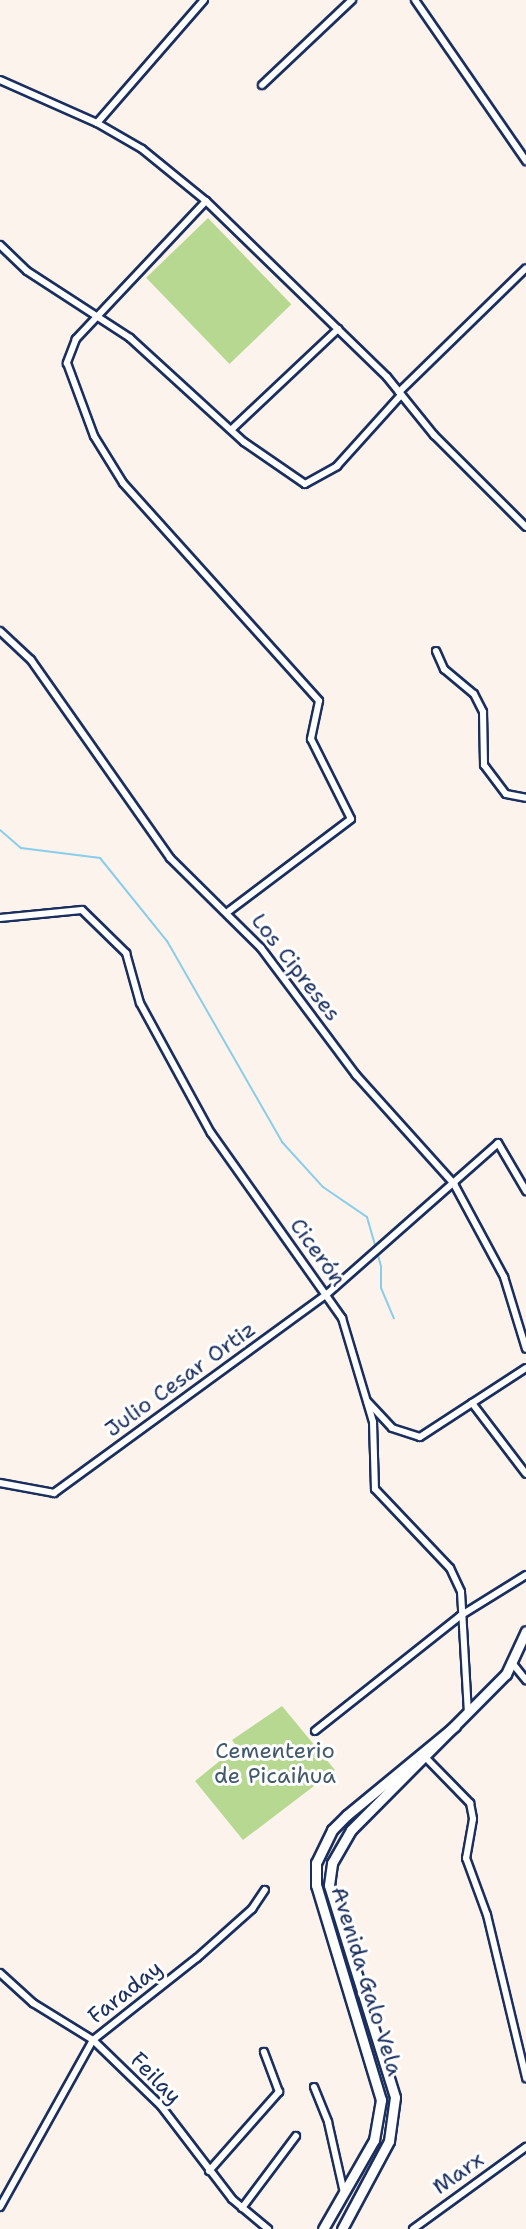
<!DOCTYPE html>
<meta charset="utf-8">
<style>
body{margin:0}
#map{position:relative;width:526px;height:2229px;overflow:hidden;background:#fdf3ed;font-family:"Shantell Sans",sans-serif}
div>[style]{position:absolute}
.green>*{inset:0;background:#b6d891;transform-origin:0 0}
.stream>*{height:2px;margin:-1px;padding:0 1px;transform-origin:1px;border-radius:1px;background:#8acdeb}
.roads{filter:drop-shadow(2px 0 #1b2f5e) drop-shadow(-2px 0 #1b2f5e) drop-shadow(0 2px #1b2f5e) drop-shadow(0 -2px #1b2f5e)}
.minor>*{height:6px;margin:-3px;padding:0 3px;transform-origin:3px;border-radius:3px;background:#fff}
.secondary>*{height:9px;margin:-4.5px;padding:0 4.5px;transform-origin:4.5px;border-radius:4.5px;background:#fff}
span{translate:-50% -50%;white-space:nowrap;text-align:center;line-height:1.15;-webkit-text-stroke:6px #fff;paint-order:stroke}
.street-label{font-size:22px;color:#1b2f5e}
.park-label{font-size:22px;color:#42596b}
</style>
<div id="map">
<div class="green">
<div style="left:208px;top:218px;width:120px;height:86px;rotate:46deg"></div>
<div style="clip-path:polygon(282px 1706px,335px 1770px,243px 1840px,195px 1781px,237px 1747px,232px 1740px)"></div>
</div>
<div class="stream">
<div style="left:0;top:830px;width:28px;rotate:41deg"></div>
<div style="left:21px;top:848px;width:80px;rotate:7.2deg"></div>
<div style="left:100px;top:858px;width:107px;rotate:51.1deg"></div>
<div style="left:167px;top:941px;width:232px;rotate:60.2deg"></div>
<div style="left:282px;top:1142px;width:61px;rotate:47.7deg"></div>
<div style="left:323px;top:1187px;width:53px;rotate:34.3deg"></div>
<div style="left:367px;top:1217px;width:51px;rotate:74.1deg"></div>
<div style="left:381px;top:1266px;width:22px;rotate:90deg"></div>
<div style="left:381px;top:1288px;width:33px;rotate:67deg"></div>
</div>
<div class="roads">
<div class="minor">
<div style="left:415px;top:0;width:196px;rotate:55.4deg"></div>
<div style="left:0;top:80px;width:106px;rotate:23.9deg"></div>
<div style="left:97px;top:123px;width:52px;rotate:30deg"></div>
<div style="left:142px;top:149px;width:82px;rotate:39.1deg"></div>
<div style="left:206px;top:201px;width:252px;rotate:44.2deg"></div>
<div style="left:387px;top:377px;width:75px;rotate:51deg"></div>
<div style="left:434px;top:435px;width:130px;rotate:45deg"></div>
<div style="left:262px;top:85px;width:124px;rotate:-43.4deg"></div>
<div style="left:97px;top:123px;width:163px;rotate:-49deg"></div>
<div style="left:206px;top:201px;width:190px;rotate:133.3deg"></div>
<div style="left:76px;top:339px;width:26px;rotate:111deg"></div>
<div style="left:67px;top:363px;width:78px;rotate:69.7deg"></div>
<div style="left:94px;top:436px;width:55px;rotate:58.3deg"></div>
<div style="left:123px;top:483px;width:293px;rotate:48deg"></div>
<div style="left:319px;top:701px;width:39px;rotate:102deg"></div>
<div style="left:311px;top:739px;width:89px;rotate:63.4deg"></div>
<div style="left:351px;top:819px;width:153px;rotate:143deg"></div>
<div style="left:0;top:245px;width:37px;rotate:44deg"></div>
<div style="left:27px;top:271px;width:123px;rotate:33deg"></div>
<div style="left:130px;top:338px;width:154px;rotate:42.4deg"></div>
<div style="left:244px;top:442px;width:74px;rotate:34.5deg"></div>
<div style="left:305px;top:484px;width:37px;rotate:-29deg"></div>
<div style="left:337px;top:466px;width:96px;rotate:-48deg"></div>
<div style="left:399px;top:392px;width:177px;rotate:-44.3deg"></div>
<div style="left:232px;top:429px;width:146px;rotate:-43.3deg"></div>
<div style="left:0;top:631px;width:42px;rotate:43.1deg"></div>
<div style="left:31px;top:660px;width:242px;rotate:54.9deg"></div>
<div style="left:170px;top:858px;width:128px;rotate:44.7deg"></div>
<div style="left:261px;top:948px;width:159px;rotate:53.2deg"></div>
<div style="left:356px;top:1075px;width:147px;rotate:48deg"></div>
<div style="left:454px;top:1184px;width:106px;rotate:61.7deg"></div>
<div style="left:504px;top:1277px;width:75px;rotate:73deg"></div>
<div style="left:436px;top:651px;width:20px;rotate:66deg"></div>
<div style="left:444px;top:669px;width:39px;rotate:40deg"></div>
<div style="left:474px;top:694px;width:20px;rotate:63deg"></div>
<div style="left:483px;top:712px;width:53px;rotate:88.9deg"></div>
<div style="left:484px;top:765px;width:36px;rotate:53deg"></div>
<div style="left:506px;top:794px;width:20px;rotate:11deg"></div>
<div style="left:0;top:918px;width:82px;rotate:-5.6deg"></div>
<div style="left:82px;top:910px;width:62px;rotate:44.3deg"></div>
<div style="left:126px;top:953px;width:52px;rotate:74.4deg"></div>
<div style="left:140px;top:1003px;width:148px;rotate:61.4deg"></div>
<div style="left:211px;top:1133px;width:227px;rotate:54.7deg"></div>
<div style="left:342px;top:1318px;width:109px;rotate:73.4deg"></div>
<div style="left:373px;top:1422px;width:67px;rotate:88.3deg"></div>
<div style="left:375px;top:1489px;width:109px;rotate:46.5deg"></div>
<div style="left:450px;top:1568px;width:26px;rotate:65deg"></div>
<div style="left:461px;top:1592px;width:120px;rotate:86.7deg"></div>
<div style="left:368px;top:1402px;width:35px;rotate:47deg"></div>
<div style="left:392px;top:1428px;width:29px;rotate:18deg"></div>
<div style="left:420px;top:1437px;width:126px;rotate:-33.1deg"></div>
<div style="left:472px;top:1403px;width:89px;rotate:52.7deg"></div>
<div style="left:0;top:1483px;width:55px;rotate:10.5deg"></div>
<div style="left:54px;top:1493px;width:338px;rotate:-36.1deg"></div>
<div style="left:327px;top:1294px;width:228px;rotate:-41.4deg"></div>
<div style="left:498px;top:1143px;width:56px;rotate:59.7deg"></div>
<div style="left:513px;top:1664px;width:21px;rotate:51deg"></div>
<div style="left:315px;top:1731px;width:185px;rotate:-38.4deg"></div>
<div style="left:460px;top:1616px;width:78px;rotate:-31.8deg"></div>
<div style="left:427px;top:1759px;width:62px;rotate:45.7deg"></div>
<div style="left:470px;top:1803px;width:16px;rotate:79deg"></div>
<div style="left:473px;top:1819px;width:40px;rotate:100deg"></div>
<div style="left:466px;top:1858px;width:61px;rotate:69.8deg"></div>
<div style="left:487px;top:1915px;width:168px;rotate:76.5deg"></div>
<div style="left:0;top:1973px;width:45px;rotate:42.3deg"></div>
<div style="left:33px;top:2003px;width:70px;rotate:31.7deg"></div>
<div style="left:93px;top:2040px;width:95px;rotate:44.1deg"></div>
<div style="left:161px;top:2106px;width:117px;rotate:52.6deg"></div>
<div style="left:232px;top:2199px;width:47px;rotate:39.8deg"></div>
<div style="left:314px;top:2087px;width:38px;rotate:68deg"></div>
<div style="left:328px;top:2122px;width:73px;rotate:77.3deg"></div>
<div style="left:209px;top:2171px;width:106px;rotate:-48.5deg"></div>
<div style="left:279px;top:2092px;width:43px;rotate:-110.6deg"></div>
<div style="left:0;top:2207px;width:191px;rotate:-60.9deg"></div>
<div style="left:93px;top:2040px;width:132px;rotate:-38.3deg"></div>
<div style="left:197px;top:1958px;width:74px;rotate:-41.7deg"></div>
<div style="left:252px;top:1909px;width:23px;rotate:-56deg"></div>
<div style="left:242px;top:2208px;width:90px;rotate:-53.1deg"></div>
<div style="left:413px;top:2229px;width:140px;rotate:-36deg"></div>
</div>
<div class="secondary">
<div style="left:323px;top:2229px;width:103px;rotate:-60.2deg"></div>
<div style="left:374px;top:2140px;width:41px;rotate:-80.1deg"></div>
<div style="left:381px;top:2100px;width:225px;rotate:-106.8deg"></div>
<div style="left:316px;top:1885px;width:22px;rotate:-90deg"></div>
<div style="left:316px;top:1863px;width:37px;rotate:-64deg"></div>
<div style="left:332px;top:1830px;width:21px;rotate:-45deg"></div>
<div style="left:347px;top:1815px;width:140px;rotate:-39.5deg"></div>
<div style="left:342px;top:2229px;width:100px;rotate:-61.9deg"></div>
<div style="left:389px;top:2141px;width:44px;rotate:-82.2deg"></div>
<div style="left:395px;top:2097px;width:222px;rotate:-107.3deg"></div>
<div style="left:329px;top:1885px;width:22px;rotate:-82deg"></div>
<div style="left:332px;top:1863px;width:38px;rotate:-60deg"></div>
<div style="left:351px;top:1830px;width:220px;rotate:-45.2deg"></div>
<div style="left:506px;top:1674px;width:47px;rotate:-65.1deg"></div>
</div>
</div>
<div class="street-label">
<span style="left:296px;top:967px;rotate:52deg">Los Cipreses</span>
<span style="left:318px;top:1252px;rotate:54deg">Cicerón</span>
<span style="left:180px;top:1379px;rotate:-36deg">Julio Cesar Ortiz</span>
<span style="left:367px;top:1981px;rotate:73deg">Avenida Galo Vela</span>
<span style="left:125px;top:1992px;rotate:-38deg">Faraday</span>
<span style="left:156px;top:2078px;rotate:46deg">Feilay</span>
<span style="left:458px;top:2173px;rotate:-35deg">Marx</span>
</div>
<div class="park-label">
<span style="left:275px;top:1763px">Cementerio<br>de Picaihua</span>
</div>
</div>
